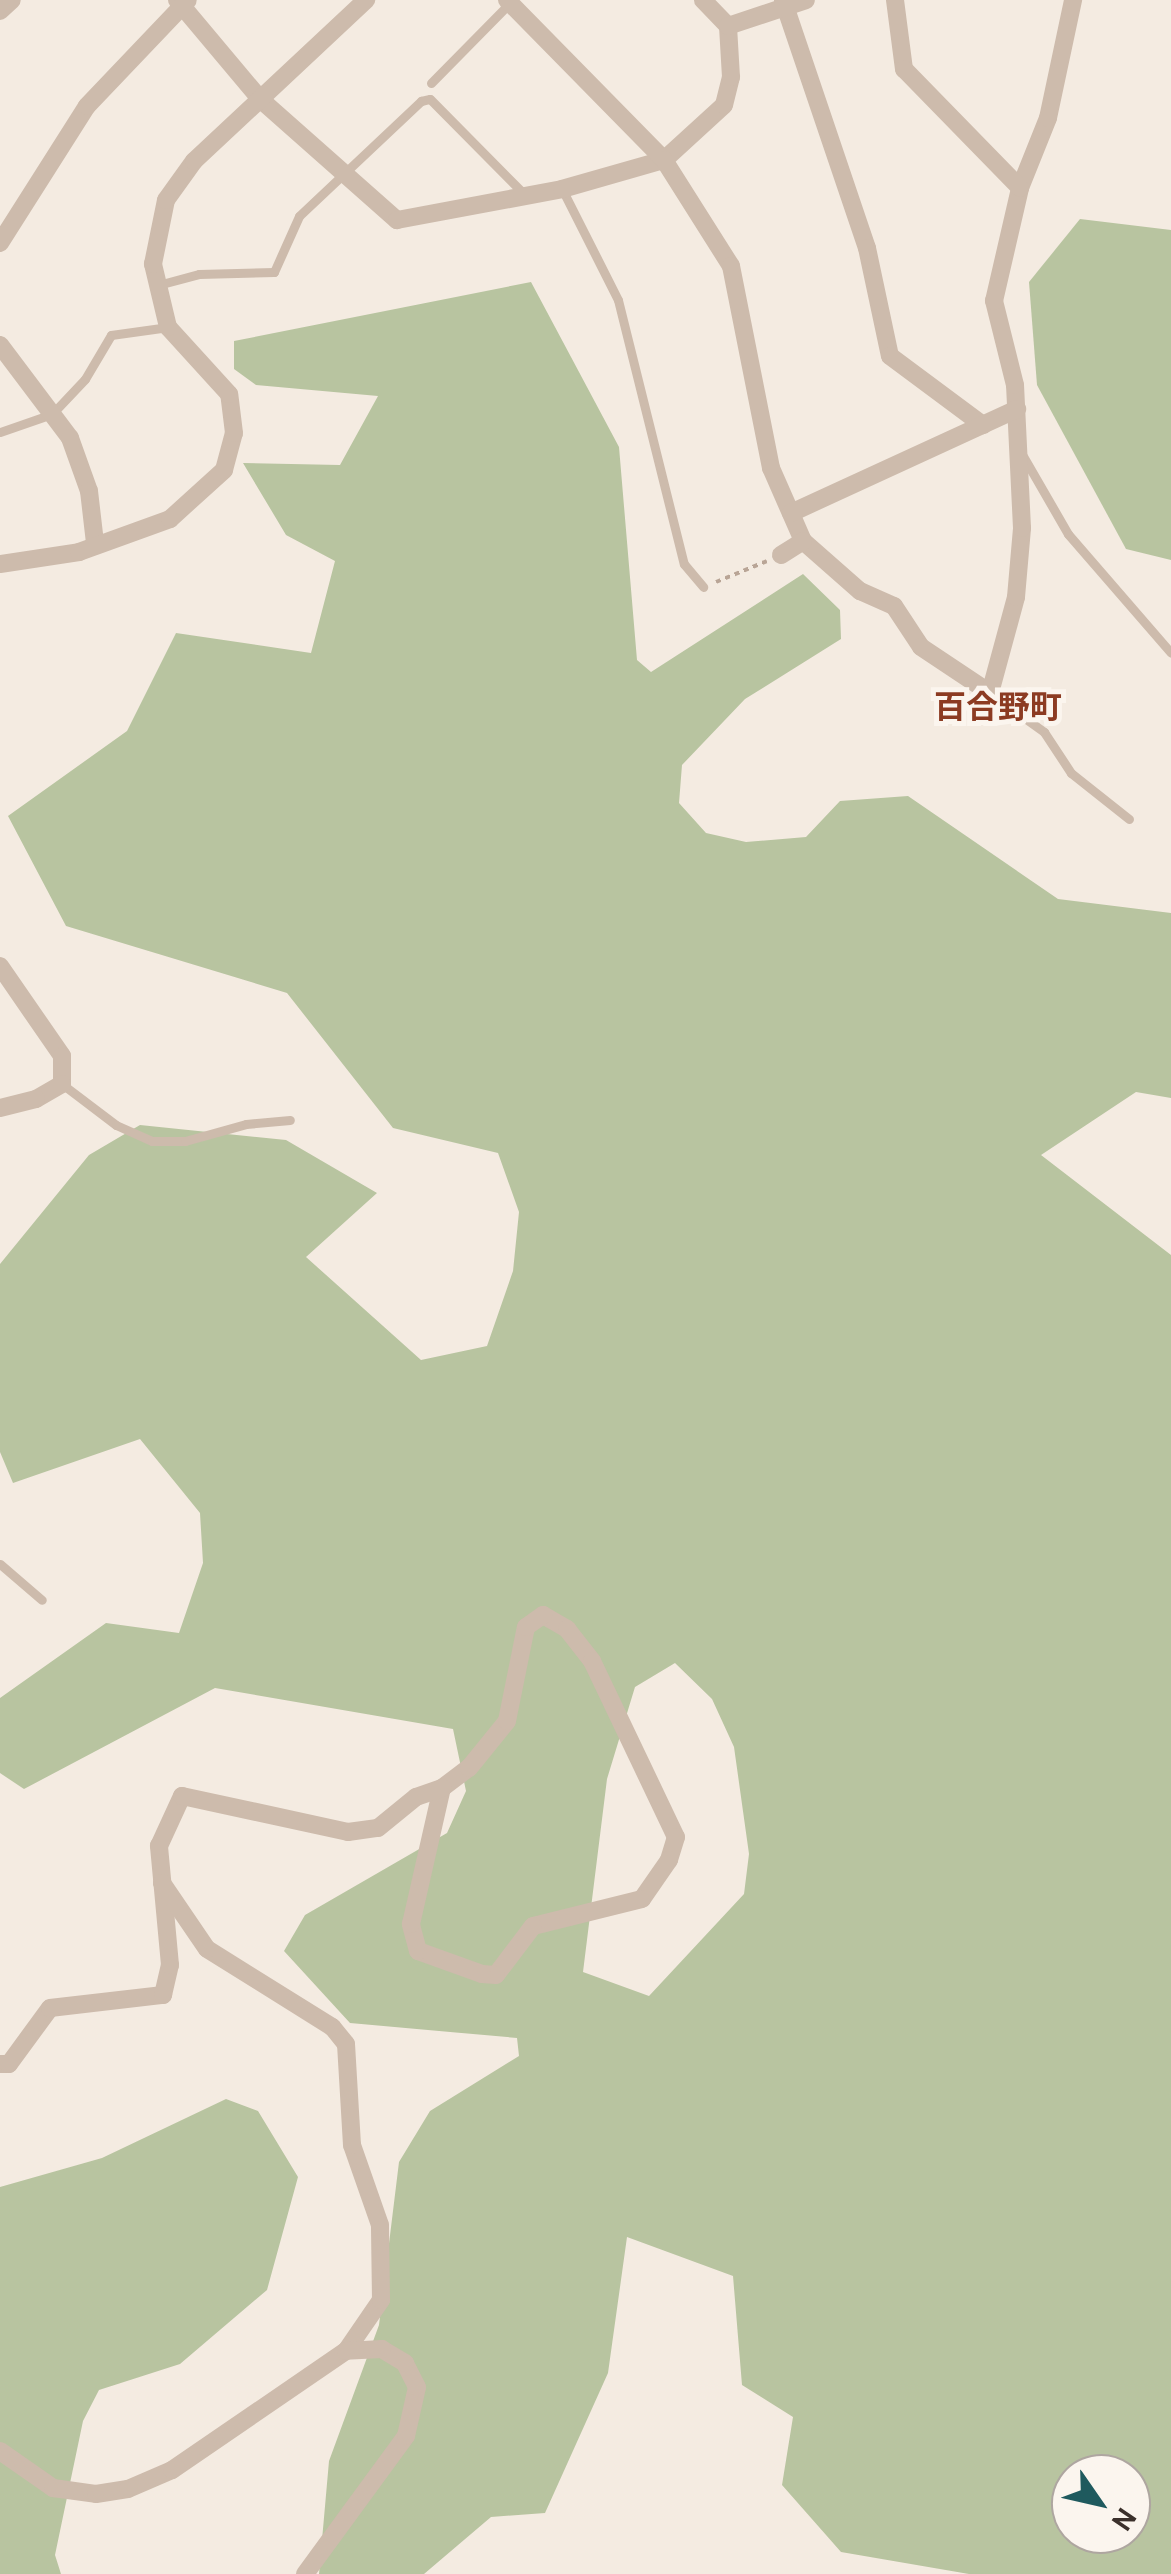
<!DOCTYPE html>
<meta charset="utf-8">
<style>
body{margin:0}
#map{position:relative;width:1171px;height:2574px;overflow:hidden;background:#f4ebe1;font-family:Cabin,"Noto Sans JP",sans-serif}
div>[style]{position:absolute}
.green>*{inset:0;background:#b8c4a0}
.path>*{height:4px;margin-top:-2px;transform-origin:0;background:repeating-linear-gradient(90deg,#b9a596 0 5px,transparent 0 10px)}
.service>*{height:9px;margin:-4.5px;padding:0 4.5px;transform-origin:4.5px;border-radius:4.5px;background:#cdbbac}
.minor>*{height:18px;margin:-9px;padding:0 9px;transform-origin:9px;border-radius:9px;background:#cdbbac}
span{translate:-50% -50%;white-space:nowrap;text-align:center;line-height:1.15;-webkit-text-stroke:10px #fbf5ee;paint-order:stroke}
.quarter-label{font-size:32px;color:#8c3b22;font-weight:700}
.north{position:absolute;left:1051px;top:2454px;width:100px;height:100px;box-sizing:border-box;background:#fbf5ee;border:2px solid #aea6a0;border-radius:50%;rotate:124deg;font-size:28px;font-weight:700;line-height:40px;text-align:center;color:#3b302b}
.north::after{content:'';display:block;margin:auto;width:35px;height:45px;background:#1f5a5e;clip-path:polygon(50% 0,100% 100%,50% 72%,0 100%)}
</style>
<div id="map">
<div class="green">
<div style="clip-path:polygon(1080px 219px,1171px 230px,1171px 560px,1126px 549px,1037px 385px,1029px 282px)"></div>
<div style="clip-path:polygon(evenodd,531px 282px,619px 447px,637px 660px,651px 672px,803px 574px,840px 610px,841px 639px,745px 699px,682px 765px,679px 803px,706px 833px,746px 842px,806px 837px,840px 801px,908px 796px,1058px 899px,1171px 913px,1171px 1098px,1136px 1092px,1041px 1155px,1171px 1255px,1171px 2574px,969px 2574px,841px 2552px,782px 2485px,793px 2417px,742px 2385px,733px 2276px,627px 2237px,608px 2373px,545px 2513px,491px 2517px,424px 2574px,319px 2574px,329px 2461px,379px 2325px,399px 2162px,430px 2111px,519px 2056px,517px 2038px,350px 2023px,284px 1951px,305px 1915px,447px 1833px,466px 1791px,453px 1729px,215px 1688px,24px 1789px,0 1773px,0 1698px,106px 1623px,179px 1633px,203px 1563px,200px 1513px,140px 1439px,13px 1483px,0 1452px,0 1264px,89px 1155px,140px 1125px,286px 1140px,377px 1193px,306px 1257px,421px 1360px,487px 1346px,513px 1271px,519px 1212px,498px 1153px,393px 1128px,287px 993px,66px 926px,8px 816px,127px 731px,176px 633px,311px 653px,335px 561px,286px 535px,243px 463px,340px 465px,378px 396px,256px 385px,234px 369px,234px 341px,531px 282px,675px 1663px,712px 1699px,734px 1747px,749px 1854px,744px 1894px,649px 1996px,583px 1972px,607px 1779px,635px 1687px,675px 1663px,531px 282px,1071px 2474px,1131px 2474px,1131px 2534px,1071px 2534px,1071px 2474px)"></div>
<div style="clip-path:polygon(226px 2099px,258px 2111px,298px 2177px,267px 2290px,180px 2364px,99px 2390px,83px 2421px,55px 2555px,61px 2574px,0 2574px,0 2187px,102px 2158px)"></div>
</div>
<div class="path">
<div style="left:716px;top:582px;width:55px;rotate:-22.4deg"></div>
</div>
<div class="service">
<div style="left:431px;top:83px;width:112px;rotate:-45.4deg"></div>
<div style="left:562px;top:189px;width:124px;rotate:63.2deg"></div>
<div style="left:618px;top:300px;width:272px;rotate:76deg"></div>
<div style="left:684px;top:564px;width:30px;rotate:50deg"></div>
<div style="left:158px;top:285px;width:42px;rotate:-15deg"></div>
<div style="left:199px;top:274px;width:75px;rotate:-1.5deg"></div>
<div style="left:274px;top:272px;width:61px;rotate:-65.9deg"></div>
<div style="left:299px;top:216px;width:168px;rotate:-43.3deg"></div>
<div style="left:421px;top:101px;width:9px;rotate:-13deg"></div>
<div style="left:430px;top:99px;width:134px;rotate:45.3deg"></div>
<div style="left:0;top:432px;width:55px;rotate:-19.1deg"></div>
<div style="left:52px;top:414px;width:48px;rotate:-46.7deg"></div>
<div style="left:85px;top:379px;width:51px;rotate:-59.4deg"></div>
<div style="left:111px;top:335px;width:58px;rotate:-8deg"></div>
<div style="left:1023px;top:456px;width:90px;rotate:60deg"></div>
<div style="left:1068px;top:534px;width:157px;rotate:49.1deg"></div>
<div style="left:990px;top:693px;width:67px;rotate:35.8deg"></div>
<div style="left:1044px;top:732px;width:49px;rotate:56.6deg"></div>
<div style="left:1071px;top:773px;width:74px;rotate:38.4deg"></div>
<div style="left:62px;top:1084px;width:68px;rotate:37.2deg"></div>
<div style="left:116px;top:1125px;width:39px;rotate:24deg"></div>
<div style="left:152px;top:1141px;width:33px"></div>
<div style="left:185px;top:1141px;width:63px;rotate:-15.6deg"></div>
<div style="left:246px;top:1124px;width:44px;rotate:-5.2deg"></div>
<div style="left:0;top:1564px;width:55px;rotate:40.6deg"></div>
</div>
<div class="minor">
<div style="left:177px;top:0;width:129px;rotate:50deg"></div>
<div style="left:260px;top:99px;width:183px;rotate:41.5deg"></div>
<div style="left:397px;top:220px;width:168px;rotate:-10.6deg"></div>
<div style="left:562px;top:189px;width:106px;rotate:-15.9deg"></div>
<div style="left:664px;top:160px;width:81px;rotate:-42.5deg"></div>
<div style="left:724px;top:105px;width:29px;rotate:-76deg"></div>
<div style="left:731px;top:77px;width:51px;rotate:-93.4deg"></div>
<div style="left:728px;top:26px;width:36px;rotate:-134deg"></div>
<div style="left:507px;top:0;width:224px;rotate:45.5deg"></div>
<div style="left:664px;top:160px;width:125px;rotate:57.7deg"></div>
<div style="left:731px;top:266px;width:206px;rotate:78.8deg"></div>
<div style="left:771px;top:468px;width:80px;rotate:66.3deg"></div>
<div style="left:803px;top:541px;width:76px;rotate:41.3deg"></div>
<div style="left:860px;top:591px;width:37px;rotate:24deg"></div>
<div style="left:894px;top:606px;width:49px;rotate:56.6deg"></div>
<div style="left:921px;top:647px;width:83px;rotate:33.7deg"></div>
<div style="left:990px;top:693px;width:99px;rotate:-74.8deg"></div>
<div style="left:1016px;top:597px;width:69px;rotate:-85deg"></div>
<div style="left:1022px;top:528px;width:143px;rotate:-92.8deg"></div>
<div style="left:1015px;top:385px;width:87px;rotate:-104deg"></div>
<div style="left:994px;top:301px;width:116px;rotate:-77deg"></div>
<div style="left:1020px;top:188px;width:75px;rotate:-68.2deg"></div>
<div style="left:1048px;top:118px;width:121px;rotate:-78deg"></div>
<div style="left:783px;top:0;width:262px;rotate:71.3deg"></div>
<div style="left:867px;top:248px;width:110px;rotate:78deg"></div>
<div style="left:890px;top:356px;width:116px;rotate:36.6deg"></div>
<div style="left:895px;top:0;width:70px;rotate:82.6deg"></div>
<div style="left:904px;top:69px;width:166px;rotate:45.7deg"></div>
<div style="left:0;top:11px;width:16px;rotate:-43deg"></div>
<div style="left:728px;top:26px;width:82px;rotate:-18.4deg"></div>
<div style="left:0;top:243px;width:162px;rotate:-57.6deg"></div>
<div style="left:87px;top:106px;width:146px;rotate:-46.4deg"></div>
<div style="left:0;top:345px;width:116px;rotate:53deg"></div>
<div style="left:70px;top:438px;width:56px;rotate:70.3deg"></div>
<div style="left:89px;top:491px;width:52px;rotate:83.4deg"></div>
<div style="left:791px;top:513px;width:249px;rotate:-24.7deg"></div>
<div style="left:781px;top:555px;width:26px;rotate:-32deg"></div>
<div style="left:0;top:564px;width:80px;rotate:-8.6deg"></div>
<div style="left:79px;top:552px;width:97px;rotate:-19.9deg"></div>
<div style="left:170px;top:519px;width:73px;rotate:-42.2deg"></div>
<div style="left:224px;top:470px;width:38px;rotate:-75deg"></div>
<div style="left:234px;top:433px;width:39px;rotate:-97deg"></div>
<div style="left:229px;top:394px;width:91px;rotate:-132.3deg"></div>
<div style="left:168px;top:327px;width:65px;rotate:-103.4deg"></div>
<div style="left:153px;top:264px;width:65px;rotate:-78.5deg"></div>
<div style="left:166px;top:200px;width:48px;rotate:-54.3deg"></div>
<div style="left:194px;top:161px;width:236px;rotate:-43.1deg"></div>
<div style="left:0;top:966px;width:109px;rotate:55.4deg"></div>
<div style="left:62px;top:1056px;width:28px;rotate:90deg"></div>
<div style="left:62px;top:1084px;width:30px;rotate:150deg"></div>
<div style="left:36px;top:1099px;width:37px;rotate:166deg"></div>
<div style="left:543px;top:1615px;width:28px;rotate:30deg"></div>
<div style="left:567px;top:1629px;width:41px;rotate:52deg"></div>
<div style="left:592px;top:1661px;width:195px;rotate:64.5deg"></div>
<div style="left:676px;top:1837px;width:24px;rotate:107deg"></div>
<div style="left:669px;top:1860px;width:47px;rotate:124.7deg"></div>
<div style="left:642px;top:1899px;width:112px;rotate:166.1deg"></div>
<div style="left:533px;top:1926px;width:61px;rotate:127.1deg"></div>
<div style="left:496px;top:1975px;width:14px;rotate:-176deg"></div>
<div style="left:482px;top:1974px;width:68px;rotate:-160.2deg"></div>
<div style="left:418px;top:1951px;width:28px;rotate:-105deg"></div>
<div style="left:411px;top:1924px;width:139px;rotate:-77.2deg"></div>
<div style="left:442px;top:1788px;width:34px;rotate:-37deg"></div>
<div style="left:469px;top:1768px;width:60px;rotate:-51deg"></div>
<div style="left:507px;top:1721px;width:96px;rotate:-78.6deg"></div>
<div style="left:526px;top:1627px;width:21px;rotate:-35deg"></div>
<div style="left:0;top:2064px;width:9px"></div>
<div style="left:9px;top:2064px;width:69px;rotate:-53.8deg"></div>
<div style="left:50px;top:2008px;width:114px;rotate:-6.6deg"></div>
<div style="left:163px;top:1995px;width:31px;rotate:-77deg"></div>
<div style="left:170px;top:1965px;width:120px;rotate:-95.3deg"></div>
<div style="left:159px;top:1846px;width:55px;rotate:-65.3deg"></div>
<div style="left:182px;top:1796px;width:170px;rotate:12.2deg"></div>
<div style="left:348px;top:1832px;width:30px;rotate:-8deg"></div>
<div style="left:378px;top:1828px;width:49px;rotate:-39.2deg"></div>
<div style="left:416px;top:1797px;width:28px;rotate:-19deg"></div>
<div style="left:0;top:2451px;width:65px;rotate:34.9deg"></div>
<div style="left:53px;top:2488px;width:43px;rotate:7.9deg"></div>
<div style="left:96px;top:2494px;width:32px;rotate:-9deg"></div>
<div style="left:128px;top:2489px;width:48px;rotate:-23.4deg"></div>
<div style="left:172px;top:2470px;width:211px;rotate:-34.4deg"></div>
<div style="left:346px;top:2351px;width:62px;rotate:-55.5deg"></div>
<div style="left:381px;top:2300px;width:75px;rotate:-90.8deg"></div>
<div style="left:380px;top:2225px;width:85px;rotate:-109.3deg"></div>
<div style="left:352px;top:2145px;width:101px;rotate:-93.4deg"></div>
<div style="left:346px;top:2044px;width:22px;rotate:-129deg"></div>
<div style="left:332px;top:2027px;width:147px;rotate:-148deg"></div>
<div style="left:207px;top:1949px;width:80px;rotate:-124.3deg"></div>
<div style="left:305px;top:2574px;width:171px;rotate:-53.8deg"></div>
<div style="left:406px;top:2436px;width:50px;rotate:-77.3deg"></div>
<div style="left:417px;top:2387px;width:27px;rotate:-117deg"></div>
<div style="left:405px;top:2363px;width:27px;rotate:-149deg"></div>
<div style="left:382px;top:2349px;width:36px;rotate:177deg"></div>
</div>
<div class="quarter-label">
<span style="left:998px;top:707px">百合野町</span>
</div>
<div class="north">N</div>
</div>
